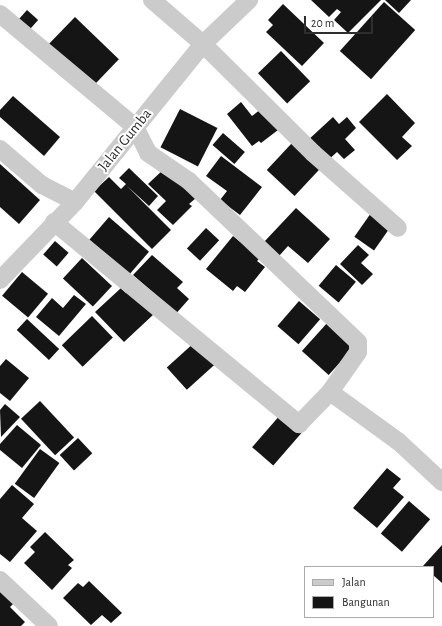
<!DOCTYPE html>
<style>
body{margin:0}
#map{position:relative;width:442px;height:626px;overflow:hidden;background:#fff;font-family:"Alegreya Sans",sans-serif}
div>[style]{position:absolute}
.building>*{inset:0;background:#151515;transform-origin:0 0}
.street>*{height:18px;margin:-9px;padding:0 9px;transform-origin:9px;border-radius:9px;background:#cbcbcb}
span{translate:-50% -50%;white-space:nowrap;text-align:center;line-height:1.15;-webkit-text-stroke:4px #fff;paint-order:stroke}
.street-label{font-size:15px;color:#2e2e2e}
.legend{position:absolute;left:304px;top:566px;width:130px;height:52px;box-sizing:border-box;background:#fff;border:1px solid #ababab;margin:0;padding:5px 7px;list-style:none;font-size:12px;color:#2e2e2e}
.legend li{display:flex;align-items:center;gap:8px;height:20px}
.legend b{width:20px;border:1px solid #ababab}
.scale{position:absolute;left:304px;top:16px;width:69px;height:18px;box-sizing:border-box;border:2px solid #2e2e2e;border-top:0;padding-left:5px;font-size:12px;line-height:14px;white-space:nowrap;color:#2e2e2e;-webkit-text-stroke:3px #fff;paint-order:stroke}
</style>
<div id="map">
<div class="building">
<div style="clip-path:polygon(311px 0,381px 0,348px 33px,334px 20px,341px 12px,337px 9px,329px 17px)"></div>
<div style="clip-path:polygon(385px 0,411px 0,399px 13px)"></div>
<div style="left:384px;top:2px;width:42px;height:66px;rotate:42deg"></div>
<div style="clip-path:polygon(283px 4px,324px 43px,302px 66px,266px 32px,273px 25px,268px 20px)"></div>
<div style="left:27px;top:10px;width:15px;height:17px;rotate:42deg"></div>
<div style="left:75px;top:17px;width:61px;height:38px;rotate:44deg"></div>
<div style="left:281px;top:51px;width:42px;height:32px;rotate:46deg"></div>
<div style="clip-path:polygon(387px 94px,415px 123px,402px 137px,412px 146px,397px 160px,359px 122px)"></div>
<div style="clip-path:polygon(13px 96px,60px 137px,44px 156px,0 117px,0 110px)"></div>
<div style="clip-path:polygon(241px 102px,252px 116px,261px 109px,278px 130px,261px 143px,259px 141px,252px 146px,227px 114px)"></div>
<div style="left:180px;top:109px;width:42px;height:43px;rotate:27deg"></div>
<div style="clip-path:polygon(333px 117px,339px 124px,347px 117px,356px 128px,345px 139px,355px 150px,344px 159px,337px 152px,326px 162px,307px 141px)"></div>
<div style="left:223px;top:133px;width:29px;height:16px;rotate:41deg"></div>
<div style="left:292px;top:143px;width:38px;height:37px;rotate:43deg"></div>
<div style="clip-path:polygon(221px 156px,262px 187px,240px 215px,220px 200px,227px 191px,206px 176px)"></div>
<div style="clip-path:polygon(0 164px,40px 200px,19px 224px,0 207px)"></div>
<div style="clip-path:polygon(129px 168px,158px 196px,149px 206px,127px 186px,171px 230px,152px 249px,94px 191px,109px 177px,121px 189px,126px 184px,119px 178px)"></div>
<div style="clip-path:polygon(165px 168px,196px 198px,189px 204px,192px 206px,173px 225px,157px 210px,166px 201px,148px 184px)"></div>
<div style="clip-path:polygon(296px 208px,330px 239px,308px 263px,288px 246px,279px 256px,264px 242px)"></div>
<div style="left:371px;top:213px;width:24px;height:29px;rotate:35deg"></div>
<div style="left:109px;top:217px;width:53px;height:30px;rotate:41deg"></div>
<div style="left:206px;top:228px;width:18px;height:28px;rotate:43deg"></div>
<div style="clip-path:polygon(233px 236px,260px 258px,257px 261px,265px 267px,245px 292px,237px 286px,233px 291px,206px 269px)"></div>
<div style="left:55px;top:241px;width:18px;height:18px;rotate:41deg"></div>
<div style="clip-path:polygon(358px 245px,369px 255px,361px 263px,373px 274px,362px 285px,340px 264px)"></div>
<div style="clip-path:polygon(152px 255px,183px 282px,177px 288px,189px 299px,173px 317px,164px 302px,133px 275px)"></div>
<div style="left:82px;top:258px;width:41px;height:28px;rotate:43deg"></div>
<div style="left:336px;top:265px;width:26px;height:27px;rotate:40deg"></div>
<div style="left:22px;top:272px;width:34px;height:31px;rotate:40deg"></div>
<div style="clip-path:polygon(121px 288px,126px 293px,130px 289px,154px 314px,124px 342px,95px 312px)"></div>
<div style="clip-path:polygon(74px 295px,86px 304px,59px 336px,36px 317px,52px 298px,63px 308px)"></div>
<div style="left:299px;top:301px;width:28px;height:33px;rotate:41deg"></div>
<div style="left:92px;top:316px;width:30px;height:42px;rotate:46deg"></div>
<div style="left:27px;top:319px;width:44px;height:15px;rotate:43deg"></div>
<div style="left:328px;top:322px;width:36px;height:39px;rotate:42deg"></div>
<div style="left:195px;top:342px;width:30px;height:38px;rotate:48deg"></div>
<div style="clip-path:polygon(6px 359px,29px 378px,10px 401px,0 393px,0 366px)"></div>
<div style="left:40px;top:401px;width:50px;height:26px;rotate:47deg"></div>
<div style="clip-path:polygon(5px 404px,20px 417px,1px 437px,0 410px)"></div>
<div style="left:281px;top:414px;width:28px;height:44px;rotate:41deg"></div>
<div style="clip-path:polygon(17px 425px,41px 445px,22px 468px,0 450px,0 444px)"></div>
<div style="left:78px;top:438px;width:21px;height:25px;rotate:47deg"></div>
<div style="left:40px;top:449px;width:24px;height:43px;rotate:36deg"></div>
<div style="clip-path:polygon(387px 468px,401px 479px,393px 488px,404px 497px,377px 528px,353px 508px)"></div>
<div style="clip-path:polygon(12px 485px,34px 504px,22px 518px,37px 531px,10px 562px,0 554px,0 499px)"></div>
<div style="left:409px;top:501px;width:28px;height:43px;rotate:41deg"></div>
<div style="clip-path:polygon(45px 532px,74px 560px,68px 565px,72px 568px,52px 590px,24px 563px,35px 552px,30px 547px)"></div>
<div style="clip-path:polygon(442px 545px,442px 583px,433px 575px,433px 567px,423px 566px)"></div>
<div style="clip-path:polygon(89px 581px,122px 613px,111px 623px,102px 615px,91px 625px,63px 598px,78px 583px,83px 587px)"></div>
<div style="clip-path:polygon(0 586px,16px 601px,10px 607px,25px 622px,21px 626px,0 626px)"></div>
</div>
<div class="street">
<div style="left:152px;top:0;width:67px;rotate:40.8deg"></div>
<div style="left:203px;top:44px;width:155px;rotate:44.7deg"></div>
<div style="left:313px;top:153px;width:113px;rotate:41.4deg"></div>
<div style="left:0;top:14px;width:176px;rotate:39.9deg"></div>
<div style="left:135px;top:127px;width:29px;rotate:63deg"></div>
<div style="left:148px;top:153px;width:50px;rotate:34.3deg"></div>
<div style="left:189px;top:181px;width:233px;rotate:43.6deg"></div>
<div style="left:358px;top:342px;width:10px;rotate:90deg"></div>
<div style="left:358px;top:352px;width:49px;rotate:125deg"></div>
<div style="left:330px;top:392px;width:85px;rotate:35.9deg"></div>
<div style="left:399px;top:442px;width:59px;rotate:42.9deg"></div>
<div style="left:0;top:149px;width:55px;rotate:40.6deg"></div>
<div style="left:42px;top:185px;width:37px;rotate:27deg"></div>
<div style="left:54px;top:222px;width:318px;rotate:39.5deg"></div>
<div style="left:299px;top:424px;width:45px;rotate:-45.9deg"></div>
<div style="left:0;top:280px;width:108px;rotate:-46.1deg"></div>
<div style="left:75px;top:202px;width:203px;rotate:-51deg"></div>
<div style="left:203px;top:44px;width:64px;rotate:-43.7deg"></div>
<div style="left:0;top:580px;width:67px;rotate:43.2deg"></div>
</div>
<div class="street-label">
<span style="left:125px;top:140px;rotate:-51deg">Jalan Gumba</span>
</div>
<ul class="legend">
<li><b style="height:5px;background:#cbcbcb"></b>Jalan</li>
<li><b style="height:11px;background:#151515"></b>Bangunan</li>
</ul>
<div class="scale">20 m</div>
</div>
